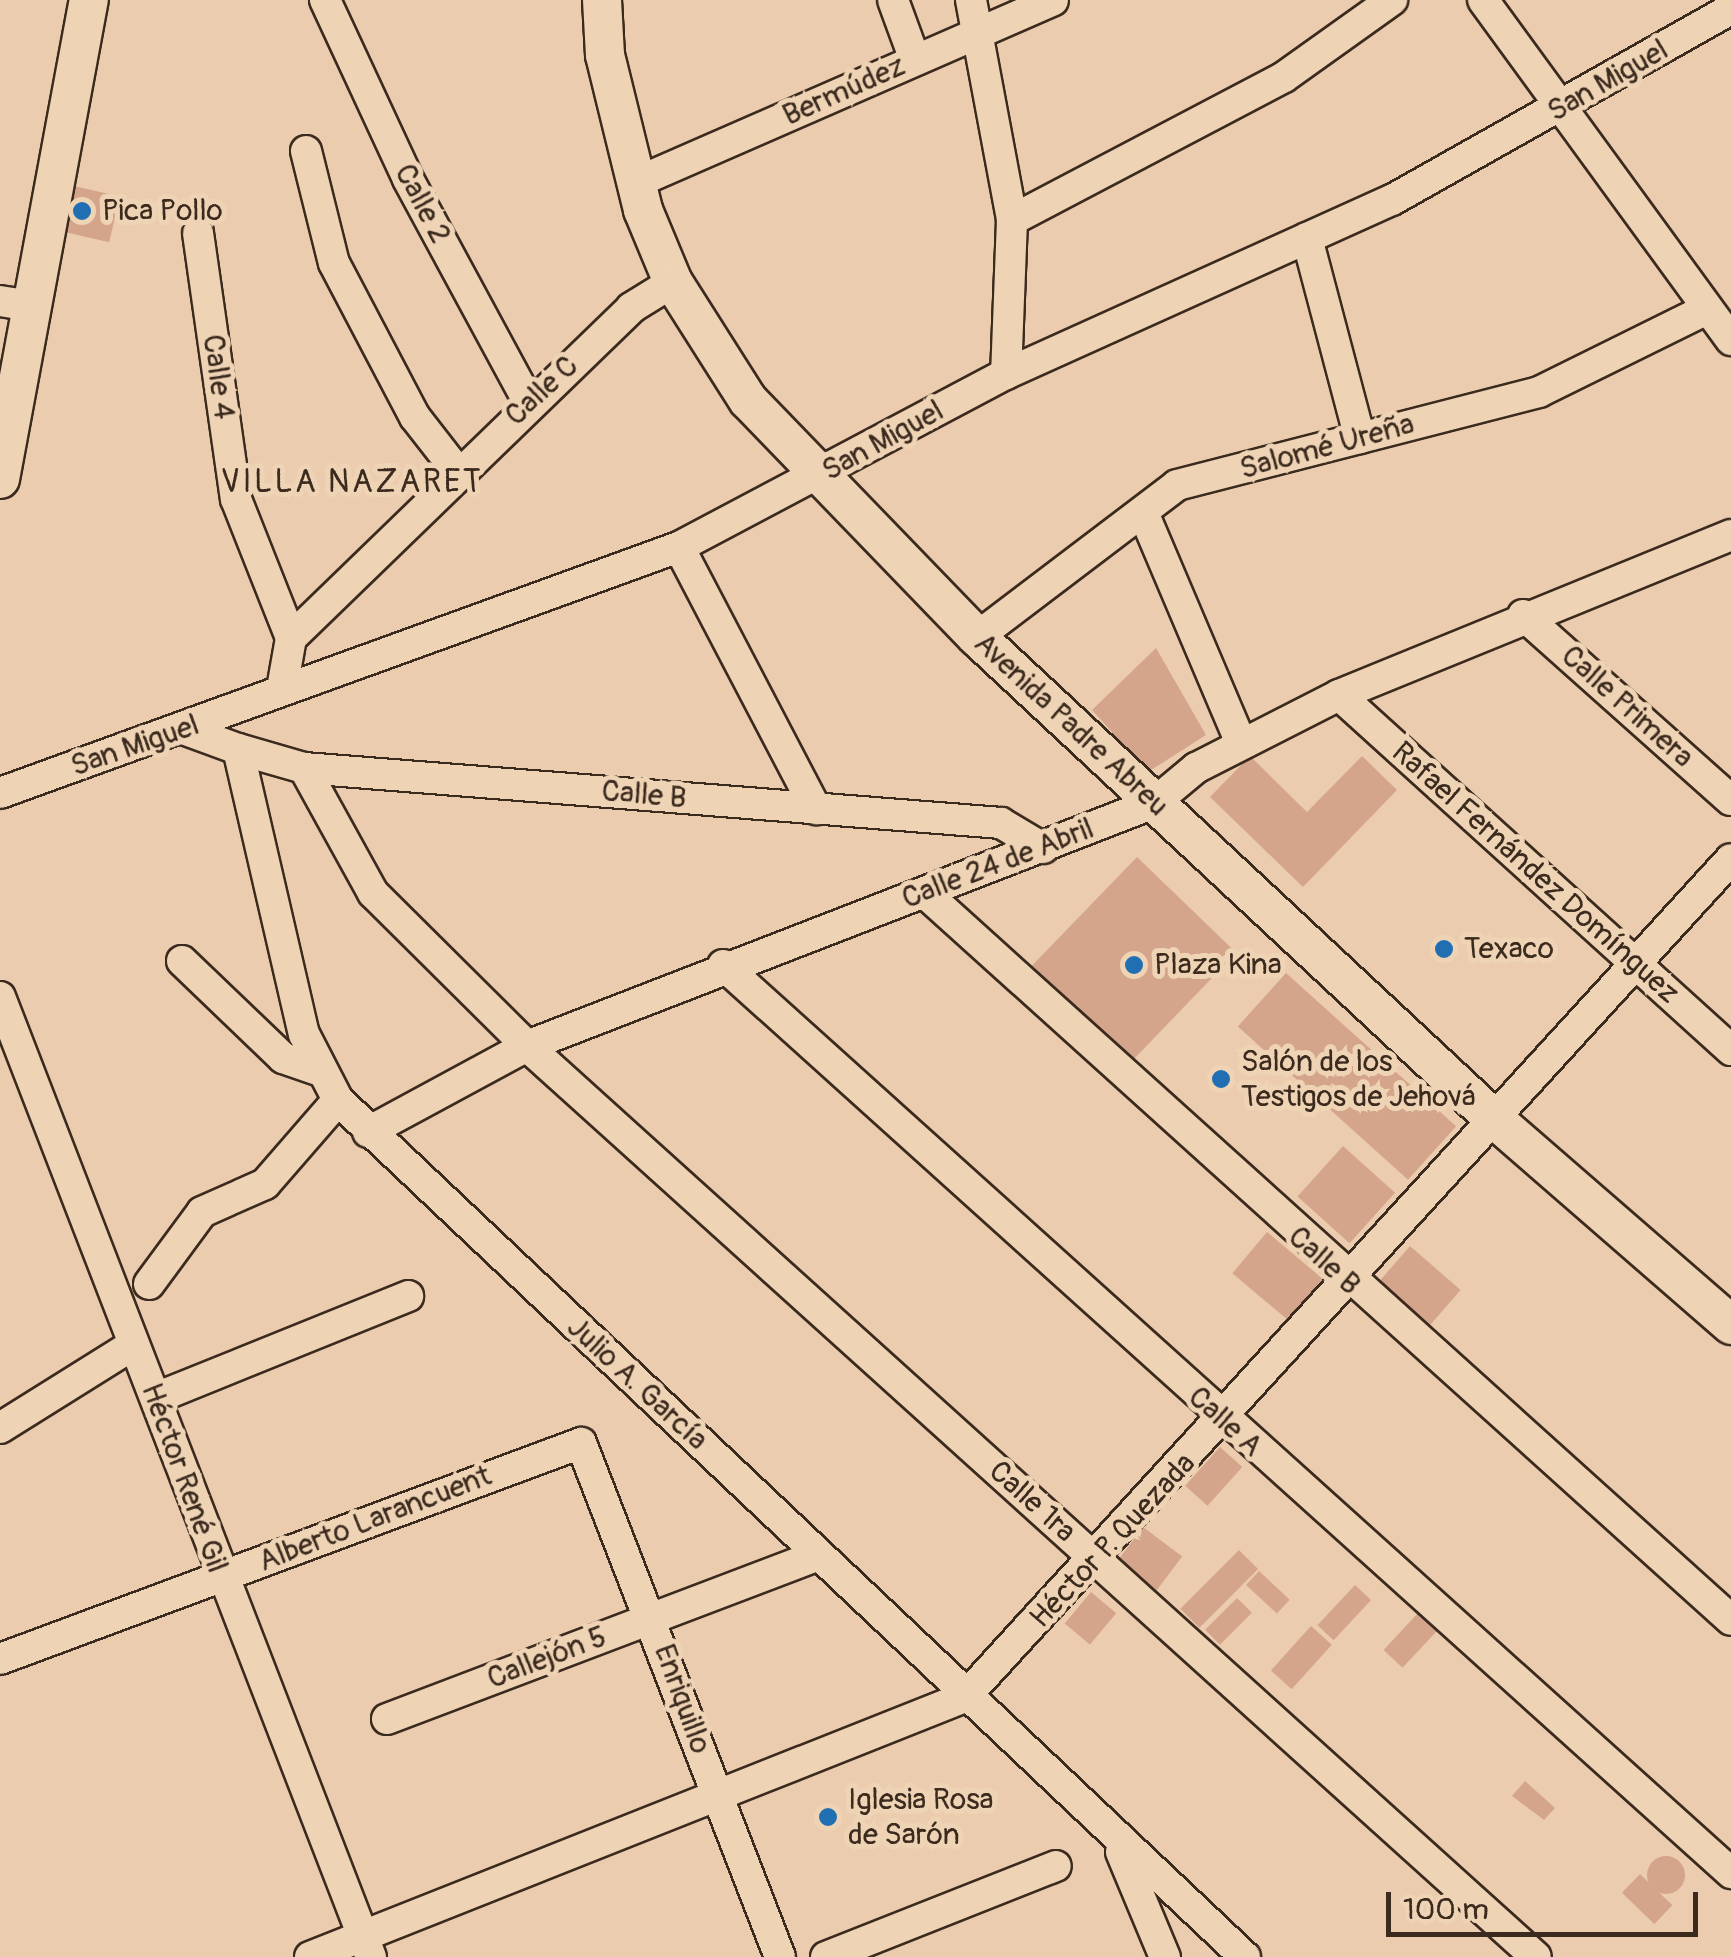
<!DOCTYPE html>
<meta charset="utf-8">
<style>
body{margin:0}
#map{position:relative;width:1731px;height:1957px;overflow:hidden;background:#ecccae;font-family:Pangolin,sans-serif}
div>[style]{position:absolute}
.building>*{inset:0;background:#d5a58b;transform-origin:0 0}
.round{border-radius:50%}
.roads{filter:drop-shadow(2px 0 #3b2a1e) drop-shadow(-2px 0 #3b2a1e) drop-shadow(0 2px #3b2a1e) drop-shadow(0 -2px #3b2a1e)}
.minor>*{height:30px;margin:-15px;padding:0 15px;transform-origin:15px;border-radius:15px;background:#eed3b5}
.major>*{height:38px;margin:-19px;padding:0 19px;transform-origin:19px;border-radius:19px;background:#eed3b5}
.dots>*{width:28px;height:28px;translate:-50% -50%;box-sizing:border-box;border:5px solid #eed3b5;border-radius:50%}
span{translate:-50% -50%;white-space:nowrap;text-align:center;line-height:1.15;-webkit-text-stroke:10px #eed3b5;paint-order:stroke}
.street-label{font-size:30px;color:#3b2a1e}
.poi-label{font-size:30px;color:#3b2a1e}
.left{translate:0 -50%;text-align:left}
.neighbourhood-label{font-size:32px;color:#3b2a1e;letter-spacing:2.5px}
.scale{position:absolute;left:1386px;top:1892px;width:312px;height:45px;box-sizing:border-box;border:5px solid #3b2a1e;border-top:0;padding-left:12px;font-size:30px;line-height:35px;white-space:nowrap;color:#3b2a1e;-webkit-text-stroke:8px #eed3b5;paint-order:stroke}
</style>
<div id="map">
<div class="building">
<div style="left:74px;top:186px;width:47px;height:47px;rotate:13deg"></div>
<div style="clip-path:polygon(1156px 648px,1206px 735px,1148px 772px,1092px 710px)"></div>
<div style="clip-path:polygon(1250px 756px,1307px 812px,1362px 756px,1397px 790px,1303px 887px,1210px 797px)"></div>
<div style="left:1137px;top:857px;width:138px;height:161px;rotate:44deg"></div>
<div style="left:1286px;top:973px;width:229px;height:72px;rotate:42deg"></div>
<div style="left:1343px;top:1146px;width:70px;height:68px;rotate:42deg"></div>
<div style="left:1267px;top:1232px;width:77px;height:54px;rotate:40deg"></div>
<div style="left:1410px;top:1246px;width:67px;height:46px;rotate:41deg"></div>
<div style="left:1220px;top:1447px;width:30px;height:52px;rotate:42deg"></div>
<div style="left:1143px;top:1527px;width:49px;height:46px;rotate:37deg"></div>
<div style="left:1239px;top:1550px;width:27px;height:83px;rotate:45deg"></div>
<div style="left:1259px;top:1571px;width:42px;height:19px;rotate:43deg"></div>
<div style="left:1355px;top:1585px;width:22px;height:55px;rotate:43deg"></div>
<div style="left:1091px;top:1592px;width:33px;height:41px;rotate:40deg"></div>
<div style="left:1237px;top:1598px;width:21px;height:45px;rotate:45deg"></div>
<div style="left:1419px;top:1612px;width:26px;height:52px;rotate:43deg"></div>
<div style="left:1311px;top:1626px;width:28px;height:60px;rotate:42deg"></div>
<div style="clip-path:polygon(1525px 1781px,1555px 1808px,1544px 1820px,1512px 1796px)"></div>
<div class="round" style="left:1647px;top:1856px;width:38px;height:38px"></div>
<div style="left:1640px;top:1874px;width:45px;height:26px;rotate:44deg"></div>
</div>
<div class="roads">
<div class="minor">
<div style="left:325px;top:0;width:197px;rotate:65.1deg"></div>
<div style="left:408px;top:179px;width:255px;rotate:61.6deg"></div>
<div style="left:893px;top:0;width:64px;rotate:69.9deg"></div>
<div style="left:971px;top:0;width:224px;rotate:79.4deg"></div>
<div style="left:1012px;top:220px;width:154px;rotate:92.2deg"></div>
<div style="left:1483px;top:0;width:421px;rotate:53.9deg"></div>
<div style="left:306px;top:151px;width:115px;rotate:76deg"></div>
<div style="left:334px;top:263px;width:174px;rotate:62.3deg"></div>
<div style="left:415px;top:417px;width:68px;rotate:52.1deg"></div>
<div style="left:635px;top:183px;width:456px;rotate:-23.6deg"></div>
<div style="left:1012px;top:220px;width:307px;rotate:-27.7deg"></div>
<div style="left:1284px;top:77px;width:133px;rotate:-35.5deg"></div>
<div style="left:198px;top:233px;width:269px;rotate:81.9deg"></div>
<div style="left:236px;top:499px;width:149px;rotate:68.4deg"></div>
<div style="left:291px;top:638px;width:52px;rotate:100deg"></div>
<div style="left:1307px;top:238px;width:207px;rotate:75.2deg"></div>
<div style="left:0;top:301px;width:31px;rotate:9deg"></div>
<div style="left:1145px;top:517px;width:246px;rotate:67deg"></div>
<div style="left:679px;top:547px;width:296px;rotate:62.4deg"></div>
<div style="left:1523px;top:615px;width:278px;rotate:41.7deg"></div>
<div style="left:977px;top:637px;width:251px;rotate:-37.2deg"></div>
<div style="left:1177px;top:485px;width:374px;rotate:-14.4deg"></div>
<div style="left:1539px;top:392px;width:187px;rotate:-26.3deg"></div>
<div style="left:291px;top:638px;width:474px;rotate:-44.1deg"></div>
<div style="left:631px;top:308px;width:49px;rotate:-31.8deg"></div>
<div style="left:1339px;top:695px;width:529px;rotate:42.16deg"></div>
<div style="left:186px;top:730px;width:55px;rotate:20.1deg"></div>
<div style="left:238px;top:749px;width:293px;rotate:77deg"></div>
<div style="left:304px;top:1034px;width:74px;rotate:62.7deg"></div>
<div style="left:338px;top:1100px;width:1248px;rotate:43.38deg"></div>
<div style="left:238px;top:749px;width:69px;rotate:16.1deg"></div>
<div style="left:304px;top:768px;width:699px;rotate:4.51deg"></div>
<div style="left:1001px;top:823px;width:49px;rotate:30.8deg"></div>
<div style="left:304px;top:768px;width:143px;rotate:61.1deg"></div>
<div style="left:373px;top:893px;width:217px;rotate:44.8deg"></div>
<div style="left:527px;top:1046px;width:1359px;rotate:42.08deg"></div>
<div style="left:0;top:793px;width:722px;rotate:-19.92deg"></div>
<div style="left:679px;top:547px;width:370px;rotate:-27.9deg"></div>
<div style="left:1006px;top:374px;width:423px;rotate:-24.3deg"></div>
<div style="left:1392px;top:200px;width:389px;rotate:-29.4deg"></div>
<div style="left:925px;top:893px;width:1085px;rotate:42.05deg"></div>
<div style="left:182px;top:961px;width:140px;rotate:43.8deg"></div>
<div style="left:283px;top:1058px;width:36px;rotate:19deg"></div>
<div style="left:723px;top:965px;width:1357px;rotate:42.01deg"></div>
<div style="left:0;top:997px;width:1029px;rotate:68.87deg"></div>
<div style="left:368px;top:1132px;width:181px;rotate:-28.4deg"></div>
<div style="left:527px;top:1046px;width:672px;rotate:-21.18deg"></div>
<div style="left:1154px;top:803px;width:55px;rotate:-39.8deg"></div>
<div style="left:1196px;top:768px;width:161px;rotate:-27deg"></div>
<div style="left:1339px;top:695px;width:423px;rotate:-22.2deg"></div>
<div style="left:149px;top:1284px;width:89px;rotate:-53.6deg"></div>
<div style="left:202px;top:1212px;width:69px;rotate:-24deg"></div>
<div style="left:265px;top:1184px;width:111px;rotate:-49deg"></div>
<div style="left:156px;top:1398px;width:272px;rotate:-22deg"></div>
<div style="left:0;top:1428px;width:157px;rotate:-32deg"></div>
<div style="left:0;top:1659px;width:620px;rotate:-20.39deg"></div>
<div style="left:581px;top:1443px;width:551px;rotate:68.84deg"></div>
<div style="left:387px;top:1719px;width:462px;rotate:-20.8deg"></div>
<div style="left:1121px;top:1852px;width:114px;rotate:67.3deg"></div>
<div style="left:310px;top:1957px;width:705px;rotate:-21.65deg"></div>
<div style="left:965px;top:1697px;width:1135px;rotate:-47.57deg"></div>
<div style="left:826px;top:1957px;width:247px;rotate:-21.6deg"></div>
</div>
<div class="major">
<div style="left:602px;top:0;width:55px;rotate:86.9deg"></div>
<div style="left:605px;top:55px;width:160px;rotate:76.2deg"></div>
<div style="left:643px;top:210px;width:78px;rotate:67.4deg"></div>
<div style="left:673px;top:282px;width:140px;rotate:57.6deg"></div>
<div style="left:748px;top:400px;width:330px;rotate:46deg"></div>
<div style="left:977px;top:637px;width:704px;rotate:42.99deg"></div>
<div style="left:1492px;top:1117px;width:317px;rotate:41deg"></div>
<div style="left:0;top:479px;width:487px;rotate:-79.5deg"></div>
</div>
</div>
<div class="dots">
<div style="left:82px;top:211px;background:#1f6fb2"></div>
<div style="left:1444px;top:949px;background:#1f6fb2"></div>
<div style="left:1134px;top:965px;background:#1f6fb2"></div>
<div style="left:1221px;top:1079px;background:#1f6fb2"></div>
<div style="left:828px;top:1817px;background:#1f6fb2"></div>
</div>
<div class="street-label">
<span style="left:1608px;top:81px;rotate:-30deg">San Miguel</span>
<span style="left:844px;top:91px;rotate:-24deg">Bermúdez</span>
<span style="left:422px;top:204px;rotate:62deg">Calle 2</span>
<span style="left:218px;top:377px;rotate:82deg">Calle 4</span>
<span style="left:542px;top:391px;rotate:-43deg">Calle C</span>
<span style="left:883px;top:441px;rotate:-29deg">San Miguel</span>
<span style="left:1327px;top:447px;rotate:-15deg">Salomé Ureña</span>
<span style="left:1627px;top:707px;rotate:42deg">Calle Primera</span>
<span style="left:1071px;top:725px;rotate:43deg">Avenida Padre Abreu</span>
<span style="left:135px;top:746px;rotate:-19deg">San Miguel</span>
<span style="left:644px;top:795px;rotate:5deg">Calle B</span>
<span style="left:998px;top:864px;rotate:-21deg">Calle 24 de Abril</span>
<span style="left:1535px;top:873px;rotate:42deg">Rafael Fernández Domínguez</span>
<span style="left:1324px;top:1261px;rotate:42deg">Calle B</span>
<span style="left:637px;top:1384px;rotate:43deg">Julio A. García</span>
<span style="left:1225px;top:1422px;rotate:42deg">Calle A</span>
<span style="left:184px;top:1478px;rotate:70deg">Héctor René Gil</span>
<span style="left:1032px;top:1502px;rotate:42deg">Calle 1ra</span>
<span style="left:375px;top:1519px;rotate:-21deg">Alberto Larancuent</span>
<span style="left:1113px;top:1541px;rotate:-47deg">Héctor P. Quezada</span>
<span style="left:547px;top:1658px;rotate:-21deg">Callejón 5</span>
<span style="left:682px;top:1699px;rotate:70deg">Enriquillo</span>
</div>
<div class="poi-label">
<span class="left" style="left:102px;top:211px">Pica Pollo</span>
<span class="left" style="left:1464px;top:949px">Texaco</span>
<span class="left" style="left:1154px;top:965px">Plaza Kina</span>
<span class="left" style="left:1241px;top:1079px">Salón de los<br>Testigos de Jehová</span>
<span class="left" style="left:848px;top:1817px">Iglesia Rosa<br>de Sarón</span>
</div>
<div class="neighbourhood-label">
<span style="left:352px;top:482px">VILLA NAZARET</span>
</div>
<div class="scale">100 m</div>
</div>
